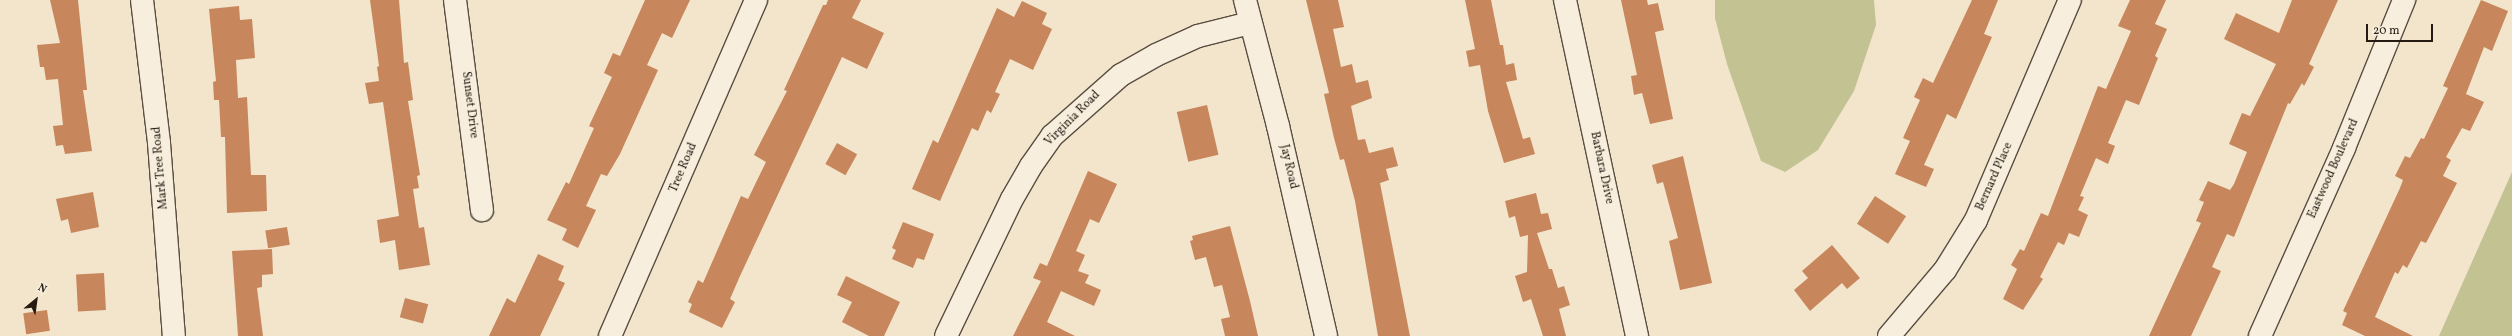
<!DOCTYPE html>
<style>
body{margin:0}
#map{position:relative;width:2512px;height:336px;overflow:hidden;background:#f2e5cb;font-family:Vollkorn,serif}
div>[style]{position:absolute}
.green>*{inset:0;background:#c2c292}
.building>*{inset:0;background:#c7865c;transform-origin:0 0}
.roads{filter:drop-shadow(1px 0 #594e41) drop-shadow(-1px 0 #594e41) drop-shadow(0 1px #594e41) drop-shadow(0 -1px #594e41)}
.street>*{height:22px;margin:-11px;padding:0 11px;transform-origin:11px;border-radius:11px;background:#f7eedd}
.secondary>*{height:22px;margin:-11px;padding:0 11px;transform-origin:11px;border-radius:11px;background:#f7eedd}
span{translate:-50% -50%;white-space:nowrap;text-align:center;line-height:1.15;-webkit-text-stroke:3px #f7eedd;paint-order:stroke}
.street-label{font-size:12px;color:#261b13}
.north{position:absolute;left:16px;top:280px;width:40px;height:40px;-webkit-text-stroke:3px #f7eedd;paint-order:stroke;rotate:29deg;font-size:11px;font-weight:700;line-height:16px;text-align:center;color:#261b13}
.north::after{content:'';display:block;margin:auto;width:14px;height:18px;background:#261b13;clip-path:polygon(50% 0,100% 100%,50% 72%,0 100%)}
.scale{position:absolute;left:2366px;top:24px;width:67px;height:18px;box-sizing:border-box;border:2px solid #261b13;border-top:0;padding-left:5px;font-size:12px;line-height:14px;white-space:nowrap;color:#261b13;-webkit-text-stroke:3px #f7eedd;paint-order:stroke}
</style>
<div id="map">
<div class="green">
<div style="clip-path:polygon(1715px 0,1874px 0,1876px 25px,1854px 91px,1818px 150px,1785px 172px,1761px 161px,1727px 64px,1715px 18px)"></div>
<div style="clip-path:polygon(2512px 172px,2512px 336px,2439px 336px)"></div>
</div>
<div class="building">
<div style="clip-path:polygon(50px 0,78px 0,87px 90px,83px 90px,92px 151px,65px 154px,63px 145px,56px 146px,53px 126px,63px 125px,58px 79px,46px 80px,44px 67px,40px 67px,37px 45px,60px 43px)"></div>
<div style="clip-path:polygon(370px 0,399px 0,404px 63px,408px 62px,413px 100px,408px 101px,420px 175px,417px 176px,419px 188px,413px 189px,419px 228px,424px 227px,430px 265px,399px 270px,395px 240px,380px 243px,377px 220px,399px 216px,383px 102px,369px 104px,365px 83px,379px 81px,377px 67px,379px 66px)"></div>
<div style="clip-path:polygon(645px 0,690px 0,672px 38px,662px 33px,647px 65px,658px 70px,620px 154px,607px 176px,601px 174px,586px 206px,596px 210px,578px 248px,562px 240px,567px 229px,547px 220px,566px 182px,569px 184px,594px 128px,589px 126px,612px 77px,604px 73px,613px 53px,620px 56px)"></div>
<div style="clip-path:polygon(828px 0,861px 0,852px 18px,884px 33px,867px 69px,842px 57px,740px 276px,730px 299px,735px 302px,722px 328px,689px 312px,692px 304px,688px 302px,698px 280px,703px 283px,741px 196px,748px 199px,766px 162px,754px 155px,787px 91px,784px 90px,823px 5px,826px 5px)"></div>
<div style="clip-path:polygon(1306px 0,1338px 0,1344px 27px,1333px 29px,1341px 67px,1352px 64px,1356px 83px,1368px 80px,1372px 98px,1351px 106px,1358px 140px,1365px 139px,1369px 153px,1393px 147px,1398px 166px,1386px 169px,1389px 180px,1380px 183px,1410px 336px,1378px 336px,1355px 201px,1344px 159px,1340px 160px,1334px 138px,1324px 94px,1329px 93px)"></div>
<div style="clip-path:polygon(1465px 0,1491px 0,1500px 45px,1503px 45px,1506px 65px,1514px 63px,1517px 80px,1506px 82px,1523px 139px,1530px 137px,1535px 154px,1504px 163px,1488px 111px,1480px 65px,1469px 67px,1466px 51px,1475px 49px)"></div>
<div style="clip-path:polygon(1621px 0,1647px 0,1648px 5px,1658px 3px,1664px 30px,1655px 32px,1657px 42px,1673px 119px,1650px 124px,1642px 93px,1634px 95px,1631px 76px,1637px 75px)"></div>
<div style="clip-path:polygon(1972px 0,1998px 0,1984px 34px,1992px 37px,1956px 119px,1947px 114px,1924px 165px,1934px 169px,1926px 187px,1895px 174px,1910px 141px,1903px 138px,1920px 100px,1914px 97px,1923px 78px,1933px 83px)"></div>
<div style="clip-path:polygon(2130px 0,2166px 0,2155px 24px,2167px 29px,2155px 56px,2158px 58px,2139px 105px,2126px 100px,2108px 143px,2115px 146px,2108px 164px,2096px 158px,2080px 196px,2084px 197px,2078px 210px,2088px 215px,2079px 237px,2069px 233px,2064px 245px,2058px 242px,2040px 277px,2043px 279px,2023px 310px,2003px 299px,2017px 269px,2011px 265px,2020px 249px,2024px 251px,2041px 213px,2048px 216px,2098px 86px,2106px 89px,2131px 31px,2118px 26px)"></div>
<div style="clip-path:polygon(2292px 0,2338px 0,2309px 64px,2314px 67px,2304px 86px,2302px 83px,2290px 104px,2288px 103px,2234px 237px,2227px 234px,2212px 267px,2221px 271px,2191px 336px,2149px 336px,2201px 223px,2196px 221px,2204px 202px,2199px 200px,2208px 181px,2230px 190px,2234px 184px,2247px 152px,2229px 144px,2242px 113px,2250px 116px,2276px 64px,2224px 39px,2236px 13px,2279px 33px)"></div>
<div style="clip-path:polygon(2481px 0,2508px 11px,2492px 51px,2484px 47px,2466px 94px,2484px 102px,2470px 131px,2462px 128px,2446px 157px,2451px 160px,2443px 176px,2457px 183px,2426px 243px,2421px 241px,2407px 268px,2403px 265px,2398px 274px,2395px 272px,2375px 317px,2413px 336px,2365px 336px,2342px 325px,2347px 313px,2343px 311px,2400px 188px,2403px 180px,2395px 176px,2405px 156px,2410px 158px,2421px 138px,2424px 139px,2448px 88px,2443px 86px)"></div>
<div style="clip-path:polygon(1022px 1px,1047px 13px,1042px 24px,1052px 29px,1033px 70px,1010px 59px,995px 92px,1000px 94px,991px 113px,987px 110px,978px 131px,972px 128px,940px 201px,912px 189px,933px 140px,938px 143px,997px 8px,1014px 17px)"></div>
<div style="clip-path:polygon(239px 6px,240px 20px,252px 19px,255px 58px,236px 60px,238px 98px,247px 97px,251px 175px,266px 175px,267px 211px,227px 213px,225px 137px,221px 137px,219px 100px,214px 100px,213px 82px,216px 81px,209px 9px)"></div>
<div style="left:1207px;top:105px;width:51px;height:31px;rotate:77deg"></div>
<div style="left:837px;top:143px;width:23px;height:24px;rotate:29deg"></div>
<div style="clip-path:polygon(1683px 156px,1712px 283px,1680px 290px,1669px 241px,1678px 238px,1663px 182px,1657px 184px,1652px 165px)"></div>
<div style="clip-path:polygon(1088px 171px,1117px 184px,1099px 223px,1090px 219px,1076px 251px,1085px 255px,1078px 271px,1089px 275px,1085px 283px,1101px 290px,1094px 306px,1061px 291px,1047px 322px,1075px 336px,1013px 336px,1041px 281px,1033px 278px,1040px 263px,1047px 266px)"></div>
<div style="clip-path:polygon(93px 192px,99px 227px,71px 233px,68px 219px,61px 221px,56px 199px)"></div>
<div style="clip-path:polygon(1536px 193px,1541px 214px,1548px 213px,1552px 229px,1537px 233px,1549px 269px,1552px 269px,1558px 288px,1564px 286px,1570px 305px,1559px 309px,1566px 336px,1543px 336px,1531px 299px,1523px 302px,1515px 276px,1527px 272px,1528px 235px,1520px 237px,1515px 216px,1509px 218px,1505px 201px)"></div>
<div style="left:1875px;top:196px;width:37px;height:33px;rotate:33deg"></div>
<div style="clip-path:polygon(903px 222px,934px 234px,924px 260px,917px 258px,913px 268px,892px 259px,896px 250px,892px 248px)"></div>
<div style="clip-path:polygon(1230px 226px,1250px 301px,1258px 336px,1225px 336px,1221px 319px,1230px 317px,1222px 285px,1214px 287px,1206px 257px,1195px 260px,1190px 241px,1193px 240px,1192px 236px)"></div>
<div style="left:287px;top:227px;width:18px;height:22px;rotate:81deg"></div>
<div style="clip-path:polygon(1832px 245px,1860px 278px,1847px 289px,1842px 283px,1810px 311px,1794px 290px,1808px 278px,1802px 271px)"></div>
<div style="clip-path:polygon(272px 249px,273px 274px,262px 275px,262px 287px,257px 288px,263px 336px,238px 336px,232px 251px)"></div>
<div style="clip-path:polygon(538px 254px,564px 266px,558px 280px,565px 283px,540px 336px,489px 336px,507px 298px,515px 303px)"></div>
<div style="left:104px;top:273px;width:37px;height:28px;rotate:87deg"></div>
<div style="clip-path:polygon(846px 276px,900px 302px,884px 336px,869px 336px,842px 322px,852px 302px,837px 295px)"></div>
<div style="left:405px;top:298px;width:24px;height:20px;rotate:15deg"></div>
<div style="left:47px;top:310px;width:21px;height:24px;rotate:82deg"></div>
</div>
<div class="roads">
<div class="street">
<div style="left:455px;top:0;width:212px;rotate:82.7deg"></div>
<div style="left:1245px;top:0;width:130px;rotate:75.3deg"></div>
<div style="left:1278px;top:126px;width:215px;rotate:77.1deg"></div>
<div style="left:1565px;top:0;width:344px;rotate:77.9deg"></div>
<div style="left:610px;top:336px;width:366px;rotate:-66.5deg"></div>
<div style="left:946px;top:336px;width:152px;rotate:-64.3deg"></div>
<div style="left:1012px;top:199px;width:38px;rotate:-60deg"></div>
<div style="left:1031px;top:166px;width:37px;rotate:-55deg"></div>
<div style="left:1052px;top:136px;width:92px;rotate:-41.5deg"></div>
<div style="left:1121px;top:75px;width:40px;rotate:-29.7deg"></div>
<div style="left:1156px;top:55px;width:46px;rotate:-24.3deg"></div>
<div style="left:1198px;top:36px;width:54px;rotate:-14deg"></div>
<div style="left:1889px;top:336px;width:87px;rotate:-49.7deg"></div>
<div style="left:1945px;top:270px;width:59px;rotate:-58.2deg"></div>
<div style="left:1976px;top:220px;width:239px;rotate:-66.9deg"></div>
</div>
<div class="secondary">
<div style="left:142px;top:0;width:144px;rotate:83.2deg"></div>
<div style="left:159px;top:143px;width:194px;rotate:85.6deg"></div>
<div style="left:2260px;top:336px;width:206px;rotate:-65.9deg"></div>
<div style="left:2344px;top:148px;width:160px;rotate:-67.9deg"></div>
</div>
</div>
<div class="street-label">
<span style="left:469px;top:105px;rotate:83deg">Sunset Drive</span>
<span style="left:1073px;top:119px;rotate:-45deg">Virginia Road</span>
<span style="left:1288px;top:167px;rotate:77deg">Jay Road</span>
<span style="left:161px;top:168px;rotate:-95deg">Mark Tree Road</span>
<span style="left:684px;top:168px;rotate:-67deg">Tree Road</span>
<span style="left:1601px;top:168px;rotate:78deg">Barbara Drive</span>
<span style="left:2334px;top:169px;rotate:-66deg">Eastwood Boulevard</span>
<span style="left:1995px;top:177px;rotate:-66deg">Bernard Place</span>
</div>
<div class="north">N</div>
<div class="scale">20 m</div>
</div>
